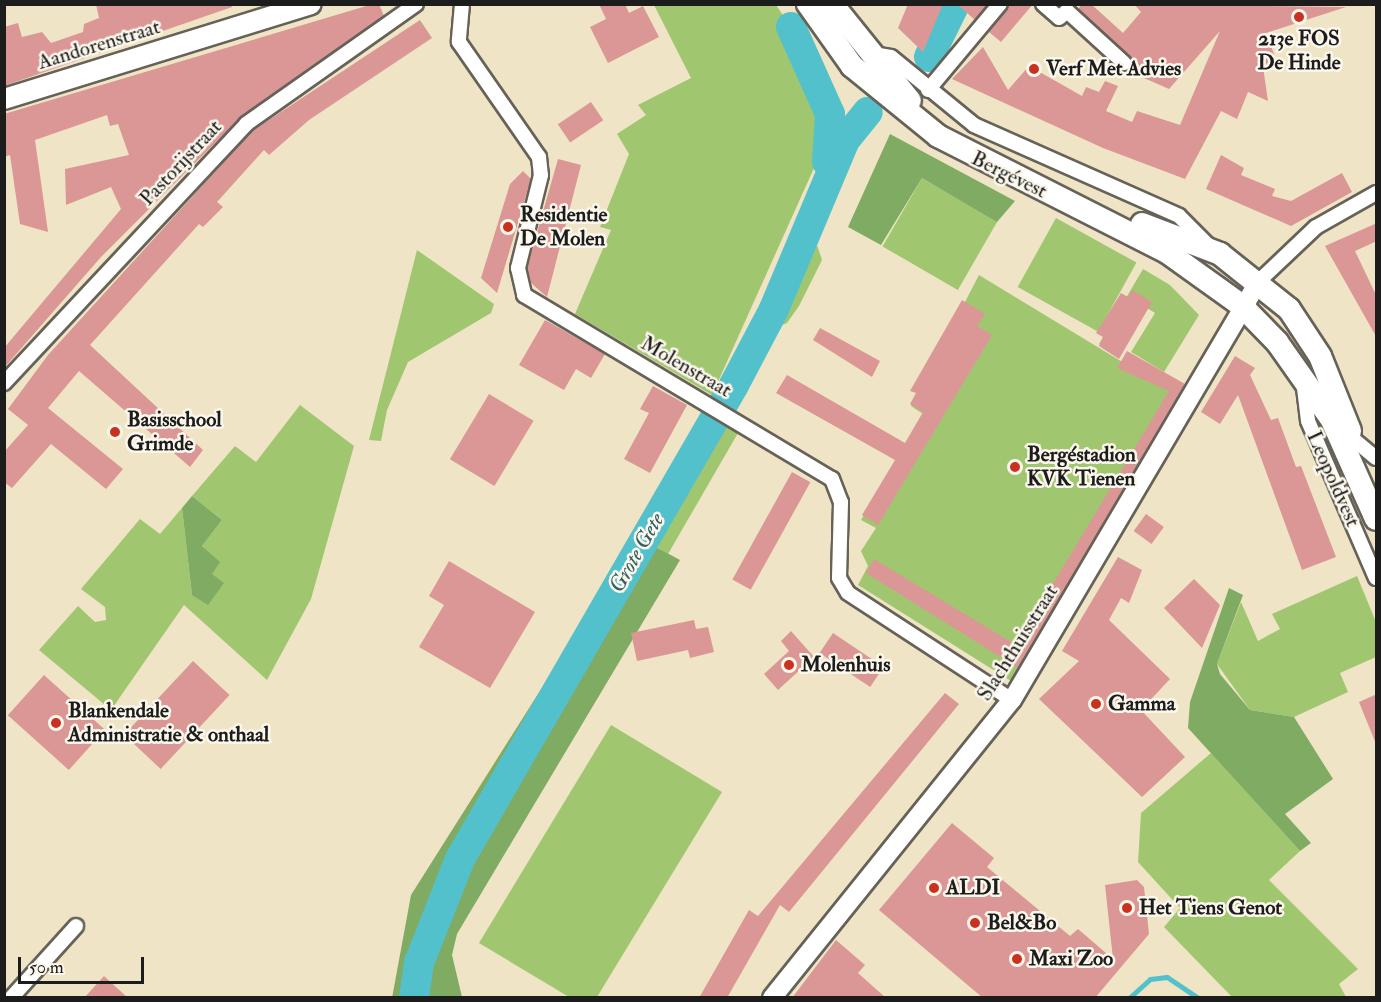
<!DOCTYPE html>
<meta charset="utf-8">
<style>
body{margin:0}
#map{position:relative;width:1381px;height:1002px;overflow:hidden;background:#efe4c6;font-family:"IM FELL Double Pica",serif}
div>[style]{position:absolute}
.green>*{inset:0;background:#a1c670;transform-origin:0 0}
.forest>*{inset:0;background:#80ab62}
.stream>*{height:5px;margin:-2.5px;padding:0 2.5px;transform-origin:2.5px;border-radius:2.5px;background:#53c1cb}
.river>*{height:30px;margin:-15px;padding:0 15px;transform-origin:15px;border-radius:15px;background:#53c1cb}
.building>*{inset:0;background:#db9795;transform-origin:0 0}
.roads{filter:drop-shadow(2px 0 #666258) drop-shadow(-2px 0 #666258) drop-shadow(0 2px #666258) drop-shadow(0 -2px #666258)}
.minor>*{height:14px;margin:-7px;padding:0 7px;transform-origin:7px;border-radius:7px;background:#fff}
.tertiary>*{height:18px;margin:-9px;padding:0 9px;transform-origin:9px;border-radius:9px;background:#fff}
.secondary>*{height:20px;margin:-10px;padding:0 10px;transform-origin:10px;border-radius:10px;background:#fff}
.primary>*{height:22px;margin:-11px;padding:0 11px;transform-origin:11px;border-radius:11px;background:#fff}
.dots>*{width:16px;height:16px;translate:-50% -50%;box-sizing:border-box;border:3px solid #fbf7ec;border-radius:50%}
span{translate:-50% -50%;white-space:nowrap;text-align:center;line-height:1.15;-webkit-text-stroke:5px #fbf7ec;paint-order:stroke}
.poi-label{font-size:21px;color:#1c1c1c;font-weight:700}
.left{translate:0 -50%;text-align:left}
.street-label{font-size:21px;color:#1c1c1c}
.water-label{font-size:22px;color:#325e62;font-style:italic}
.frame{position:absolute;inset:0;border:6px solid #1c1c1c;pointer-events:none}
.scale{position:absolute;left:18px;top:957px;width:126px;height:27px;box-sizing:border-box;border:3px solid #1c1c1c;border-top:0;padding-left:8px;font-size:18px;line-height:21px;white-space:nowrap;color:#1c1c1c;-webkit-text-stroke:4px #fbf7ec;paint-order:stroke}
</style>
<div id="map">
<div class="green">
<div style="clip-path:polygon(654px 5px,776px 5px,810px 55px,816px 69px,809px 88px,825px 127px,823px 148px,712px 395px,575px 314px,611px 230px,600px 227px,629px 154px,617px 134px,646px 115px,638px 105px,691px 78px)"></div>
<div style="left:922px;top:178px;width:87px;height:79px;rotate:30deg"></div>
<div style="left:1056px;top:218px;width:92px;height:79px;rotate:29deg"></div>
<div style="clip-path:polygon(817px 245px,822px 260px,799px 306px,787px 323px,773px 329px)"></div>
<div style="clip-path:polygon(417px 250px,494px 304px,491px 313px,408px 362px,387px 410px,381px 441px,369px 440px)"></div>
<div style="clip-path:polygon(1143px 269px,1170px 285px,1199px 315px,1164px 372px,1131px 352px,1155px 313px,1147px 308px,1118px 355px,1099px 344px)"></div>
<div style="clip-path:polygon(979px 275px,1180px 397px,1011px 681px,858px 585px,868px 566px,861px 551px,876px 528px,861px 520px,923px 414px,911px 406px)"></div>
<div style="clip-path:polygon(300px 405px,354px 446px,311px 599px,267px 680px,184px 605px,111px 710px,39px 650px,78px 606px,95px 622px,106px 620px,105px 607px,81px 589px,140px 519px,160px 534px,182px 508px,192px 595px,219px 562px,202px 546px,222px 520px,192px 496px,235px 446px,256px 462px)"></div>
<div style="clip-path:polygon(719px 422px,738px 433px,668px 554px,655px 546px,650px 554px,644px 550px)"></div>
<div style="clip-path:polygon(1357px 576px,1376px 622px,1376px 657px,1340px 673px,1348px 692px,1294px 717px,1250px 710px,1217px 664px,1241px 602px,1258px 641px,1280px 629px,1272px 614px)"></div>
<div style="clip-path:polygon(611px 725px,722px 792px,597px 997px,569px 997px,479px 943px)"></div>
<div style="clip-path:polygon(1211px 753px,1300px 851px,1269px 880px,1358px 969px,1339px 984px,1346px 997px,1232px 997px,1164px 927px,1180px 908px,1138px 862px,1141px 813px)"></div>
</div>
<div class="forest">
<div style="clip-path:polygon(890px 134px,1015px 201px,997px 222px,922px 178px,881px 245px,848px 227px)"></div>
<div style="clip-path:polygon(192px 496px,222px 520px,202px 546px,220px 562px,212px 574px,224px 583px,208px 605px,192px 595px,182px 508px)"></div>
<div style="clip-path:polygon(629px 538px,650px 553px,654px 546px,680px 560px,457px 934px,452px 955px,462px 997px,392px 998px,411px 895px,557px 664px)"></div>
<div style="clip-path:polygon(1229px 588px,1243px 595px,1217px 664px,1220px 674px,1250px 710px,1294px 717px,1333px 779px,1285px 814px,1311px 843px,1300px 851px,1188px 728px,1190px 702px)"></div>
</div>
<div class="stream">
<div style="left:1129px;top:998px;width:28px;rotate:-42deg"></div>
<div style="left:1150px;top:979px;width:17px;rotate:-7deg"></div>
<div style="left:1167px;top:977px;width:37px;rotate:34deg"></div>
</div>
<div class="river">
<div style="left:791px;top:27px;width:95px;rotate:65.9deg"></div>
<div style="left:830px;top:114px;width:48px;rotate:93.6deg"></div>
<div style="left:929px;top:57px;width:59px;rotate:-63.9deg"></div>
<div style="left:414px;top:998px;width:35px;rotate:-82deg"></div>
<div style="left:419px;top:963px;width:112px;rotate:-68.5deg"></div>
<div style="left:460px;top:859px;width:547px;rotate:-59.97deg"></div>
<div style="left:734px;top:385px;width:86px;rotate:-62.2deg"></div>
<div style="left:774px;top:309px;width:183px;rotate:-67.2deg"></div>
<div style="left:845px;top:140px;width:36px;rotate:-51deg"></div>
</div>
<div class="building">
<div style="clip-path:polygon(96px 4px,232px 4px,232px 7px,4px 86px,4px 27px,18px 23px,22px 37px,42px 32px,51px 43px,83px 32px,84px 24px,99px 18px)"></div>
<div style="clip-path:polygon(373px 4px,379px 4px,384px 16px,240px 118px,101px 257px,4px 368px,4px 348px,121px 209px,111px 187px,66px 205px,65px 169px,129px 155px,118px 124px,110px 126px,107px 115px,35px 140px,48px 232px,20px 224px,10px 155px,4px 157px,4px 114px)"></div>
<div style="clip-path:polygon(599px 4px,625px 4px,629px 13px,643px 6px,659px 37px,608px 63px,590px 27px,606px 19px)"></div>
<div style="clip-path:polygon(908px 4px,943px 4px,923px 52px,898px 28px)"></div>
<div style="clip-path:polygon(957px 4px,988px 4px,975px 20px)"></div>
<div style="clip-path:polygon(1009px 4px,1033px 4px,1001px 42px,989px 32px)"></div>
<div style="clip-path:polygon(1082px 4px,1091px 4px,1123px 33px,1141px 12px,1134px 4px,1346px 7px,1266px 33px,1277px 62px,1263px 67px,1268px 101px,1248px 92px,1237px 119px,1221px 111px,1185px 179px,1103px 148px,952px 79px,983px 47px,1008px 90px,1029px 66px,1082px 96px,1086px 87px,1099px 92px,1105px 81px,1118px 86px,1106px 111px,1132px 122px,1137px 111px,1180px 125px,1220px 31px,1169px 89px,1128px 71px,1130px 57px,1078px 9px)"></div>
<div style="clip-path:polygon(420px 20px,432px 38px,309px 120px,269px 155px,264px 150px,217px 202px,223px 207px,203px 227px,199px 224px,90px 345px,203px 450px,190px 467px,79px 371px,48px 408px,123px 469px,106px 489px,51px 444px,12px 488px,4px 482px,4px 452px,28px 425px,8px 409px,48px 355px,252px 131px)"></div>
<div style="left:591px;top:102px;width:22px;height:40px;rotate:56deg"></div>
<div style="clip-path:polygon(1221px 155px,1244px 168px,1241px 175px,1275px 189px,1272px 196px,1291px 201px,1342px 173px,1352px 192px,1291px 226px,1206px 189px)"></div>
<div style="clip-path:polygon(558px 159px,581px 165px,547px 297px,531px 283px,527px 268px)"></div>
<div style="clip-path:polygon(523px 171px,531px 179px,497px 293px,481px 278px,510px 184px)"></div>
<div style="clip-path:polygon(1377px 223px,1377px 241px,1355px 251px,1377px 297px,1377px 338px,1325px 246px)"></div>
<div style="clip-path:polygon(1132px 290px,1152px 302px,1119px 359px,1099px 346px,1103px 337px,1096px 333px,1121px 293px,1128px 297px)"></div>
<div style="clip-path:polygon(962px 300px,985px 314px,977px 326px,992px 335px,878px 525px,862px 515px,895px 460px,776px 393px,787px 375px,905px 443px,923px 412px,910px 404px,916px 393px,910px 391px)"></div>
<div style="clip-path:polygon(545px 320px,605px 354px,591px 378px,576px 369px,564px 390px,519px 365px)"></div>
<div style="clip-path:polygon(820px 328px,880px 361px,872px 377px,813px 340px)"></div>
<div style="clip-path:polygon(1127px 351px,1185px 384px,1018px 668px,866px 573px,874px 559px,1016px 645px,1169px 391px,1117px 368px)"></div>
<div style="clip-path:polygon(1235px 356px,1255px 368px,1250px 375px,1271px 420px,1278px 418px,1296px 467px,1301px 466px,1336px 557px,1302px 570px,1238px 395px,1220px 424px,1201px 412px)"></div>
<div style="clip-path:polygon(653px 386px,687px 405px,650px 473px,624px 459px,649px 413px,640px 409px)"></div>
<div style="left:489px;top:394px;width:52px;height:76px;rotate:31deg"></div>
<div style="left:792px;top:472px;width:21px;height:123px;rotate:29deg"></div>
<div style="left:1146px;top:514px;width:22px;height:21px;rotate:36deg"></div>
<div style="clip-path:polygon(1118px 557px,1142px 570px,1129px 603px,1121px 598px,1109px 620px,1170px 679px,1141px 710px,1185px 757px,1142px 797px,1039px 699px,1079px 661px,1062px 651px)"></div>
<div style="clip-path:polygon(449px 561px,535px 612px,490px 688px,419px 647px,444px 605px,429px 596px)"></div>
<div style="clip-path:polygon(1194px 579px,1220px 605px,1202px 648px,1164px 608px)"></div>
<div style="clip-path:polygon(694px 620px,696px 629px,708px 627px,714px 652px,690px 658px,688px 650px,637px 661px,631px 633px)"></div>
<div style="clip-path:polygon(791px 631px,814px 657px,778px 690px,764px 674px,789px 651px,781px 641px)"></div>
<div style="left:833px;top:633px;width:61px;height:24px;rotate:34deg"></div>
<div style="left:193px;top:661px;width:50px;height:101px;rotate:43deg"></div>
<div style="left:44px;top:675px;width:82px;height:54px;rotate:42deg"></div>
<div style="clip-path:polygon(945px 693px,959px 704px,789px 912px,780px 905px,727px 998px,699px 998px,749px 910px,758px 916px)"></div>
<div style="clip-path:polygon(1377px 694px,1377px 744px,1376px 744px,1359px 702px)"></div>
<div style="clip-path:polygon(952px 823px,994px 858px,987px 867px,1070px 936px,1078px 929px,1113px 959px,1105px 885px,1137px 880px,1144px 887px,1149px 934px,1095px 998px,983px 998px,879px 910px)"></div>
<div style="clip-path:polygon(836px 940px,865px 965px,858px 973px,886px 998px,792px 998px)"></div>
<div style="clip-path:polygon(104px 976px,128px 998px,84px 998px)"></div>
</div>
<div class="roads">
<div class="minor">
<div style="left:462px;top:4px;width:38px;rotate:95deg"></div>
<div style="left:459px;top:42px;width:140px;rotate:55.2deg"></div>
<div style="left:539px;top:157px;width:18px;rotate:84deg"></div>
<div style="left:541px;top:175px;width:96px;rotate:103.9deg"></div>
<div style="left:518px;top:268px;width:28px;rotate:77deg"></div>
<div style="left:524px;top:295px;width:359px;rotate:30.9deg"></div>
<div style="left:832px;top:479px;width:25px;rotate:69deg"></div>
<div style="left:841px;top:502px;width:76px;rotate:91.5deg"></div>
<div style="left:839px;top:578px;width:17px;rotate:59deg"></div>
<div style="left:848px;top:593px;width:196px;rotate:33.1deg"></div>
<div style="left:1043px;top:4px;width:21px;rotate:41deg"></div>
<div style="left:1059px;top:18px;width:11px;rotate:-41deg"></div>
<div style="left:1067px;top:11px;width:77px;rotate:42.4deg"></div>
<div style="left:873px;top:54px;width:18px;rotate:9deg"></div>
<div style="left:891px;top:57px;width:107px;rotate:39.3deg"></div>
<div style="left:974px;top:125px;width:224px;rotate:23.9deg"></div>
<div style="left:1179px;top:216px;width:44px;rotate:45deg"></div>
<div style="left:928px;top:90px;width:112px;rotate:-50.1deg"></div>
<div style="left:1258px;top:282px;width:80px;rotate:-43.5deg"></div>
<div style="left:1316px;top:227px;width:69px;rotate:-29.5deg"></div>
<div style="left:1303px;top:380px;width:41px;rotate:83deg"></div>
<div style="left:1308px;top:421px;width:171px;rotate:66.6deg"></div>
<div style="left:4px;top:383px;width:354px;rotate:-46.9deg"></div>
<div style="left:246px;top:124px;width:208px;rotate:-35.2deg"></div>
<div style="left:1352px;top:438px;width:31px;rotate:40deg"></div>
<div style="left:11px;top:998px;width:97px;rotate:-47.9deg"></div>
</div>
<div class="tertiary">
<div style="left:772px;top:998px;width:383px;rotate:-51.2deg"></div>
<div style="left:1012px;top:700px;width:485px;rotate:-59.5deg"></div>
</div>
<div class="secondary">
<div style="left:4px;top:99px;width:321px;rotate:-17.2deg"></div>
</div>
<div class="primary">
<div style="left:808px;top:4px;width:76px;rotate:54.6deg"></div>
<div style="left:852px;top:66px;width:111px;rotate:39.1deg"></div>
<div style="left:938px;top:136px;width:257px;rotate:26.9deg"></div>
<div style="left:1167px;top:252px;width:91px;rotate:35.6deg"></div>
<div style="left:1241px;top:305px;width:52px;rotate:45.8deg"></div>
<div style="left:1277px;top:342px;width:95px;rotate:54.8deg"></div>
<div style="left:1332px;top:420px;width:108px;rotate:66deg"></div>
<div style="left:832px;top:4px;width:124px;rotate:51.2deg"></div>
<div style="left:1142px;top:224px;width:84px;rotate:21deg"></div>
<div style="left:1220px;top:254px;width:88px;rotate:38.6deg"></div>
<div style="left:1289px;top:309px;width:56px;rotate:56.6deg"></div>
<div style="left:1320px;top:356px;width:81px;rotate:68.2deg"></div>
</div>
</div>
<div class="dots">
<div style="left:1299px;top:17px;background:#c8321e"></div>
<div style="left:1034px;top:69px;background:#c8321e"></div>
<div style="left:508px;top:227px;background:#c8321e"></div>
<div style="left:115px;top:432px;background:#c8321e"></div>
<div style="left:1015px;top:467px;background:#c8321e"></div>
<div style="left:789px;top:665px;background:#c8321e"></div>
<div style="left:1096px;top:704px;background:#c8321e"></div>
<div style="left:56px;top:723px;background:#c8321e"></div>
<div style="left:934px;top:888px;background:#c8321e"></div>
<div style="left:1127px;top:908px;background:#c8321e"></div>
<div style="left:975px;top:923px;background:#c8321e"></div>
<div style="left:1017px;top:959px;background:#c8321e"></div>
</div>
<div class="poi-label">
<span style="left:1299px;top:51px">213e FOS<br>De Hinde</span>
<span class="left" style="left:1046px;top:69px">Verf Met Advies</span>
<span class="left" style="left:520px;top:227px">Residentie<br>De Molen</span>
<span class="left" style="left:127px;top:432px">Basisschool<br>Grimde</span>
<span class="left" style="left:1027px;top:467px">Bergéstadion<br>KVK Tienen</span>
<span class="left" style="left:801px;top:665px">Molenhuis</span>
<span class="left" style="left:1108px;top:704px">Gamma</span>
<span class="left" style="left:68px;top:723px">Blankendale<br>Administratie &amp; onthaal</span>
<span class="left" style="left:946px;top:888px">ALDI</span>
<span class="left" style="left:1139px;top:908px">Het Tiens Genot</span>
<span class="left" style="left:987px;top:923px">Bel&amp;Bo</span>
<span class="left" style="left:1029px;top:959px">Maxi Zoo</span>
</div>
<div class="street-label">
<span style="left:99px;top:45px;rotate:-17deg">Aandorenstraat</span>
<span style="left:181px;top:163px;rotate:-47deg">Pastorijstraat</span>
<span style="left:1009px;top:175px;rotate:26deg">Bergévest</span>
<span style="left:686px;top:367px;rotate:30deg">Molenstraat</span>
<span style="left:1333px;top:479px;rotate:66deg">Leopoldvest</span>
<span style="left:1018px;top:643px;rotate:-58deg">Slachthuisstraat</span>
</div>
<div class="water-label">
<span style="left:637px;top:553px;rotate:-60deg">Grote Gete</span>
</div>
<div class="frame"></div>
<div class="scale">50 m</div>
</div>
